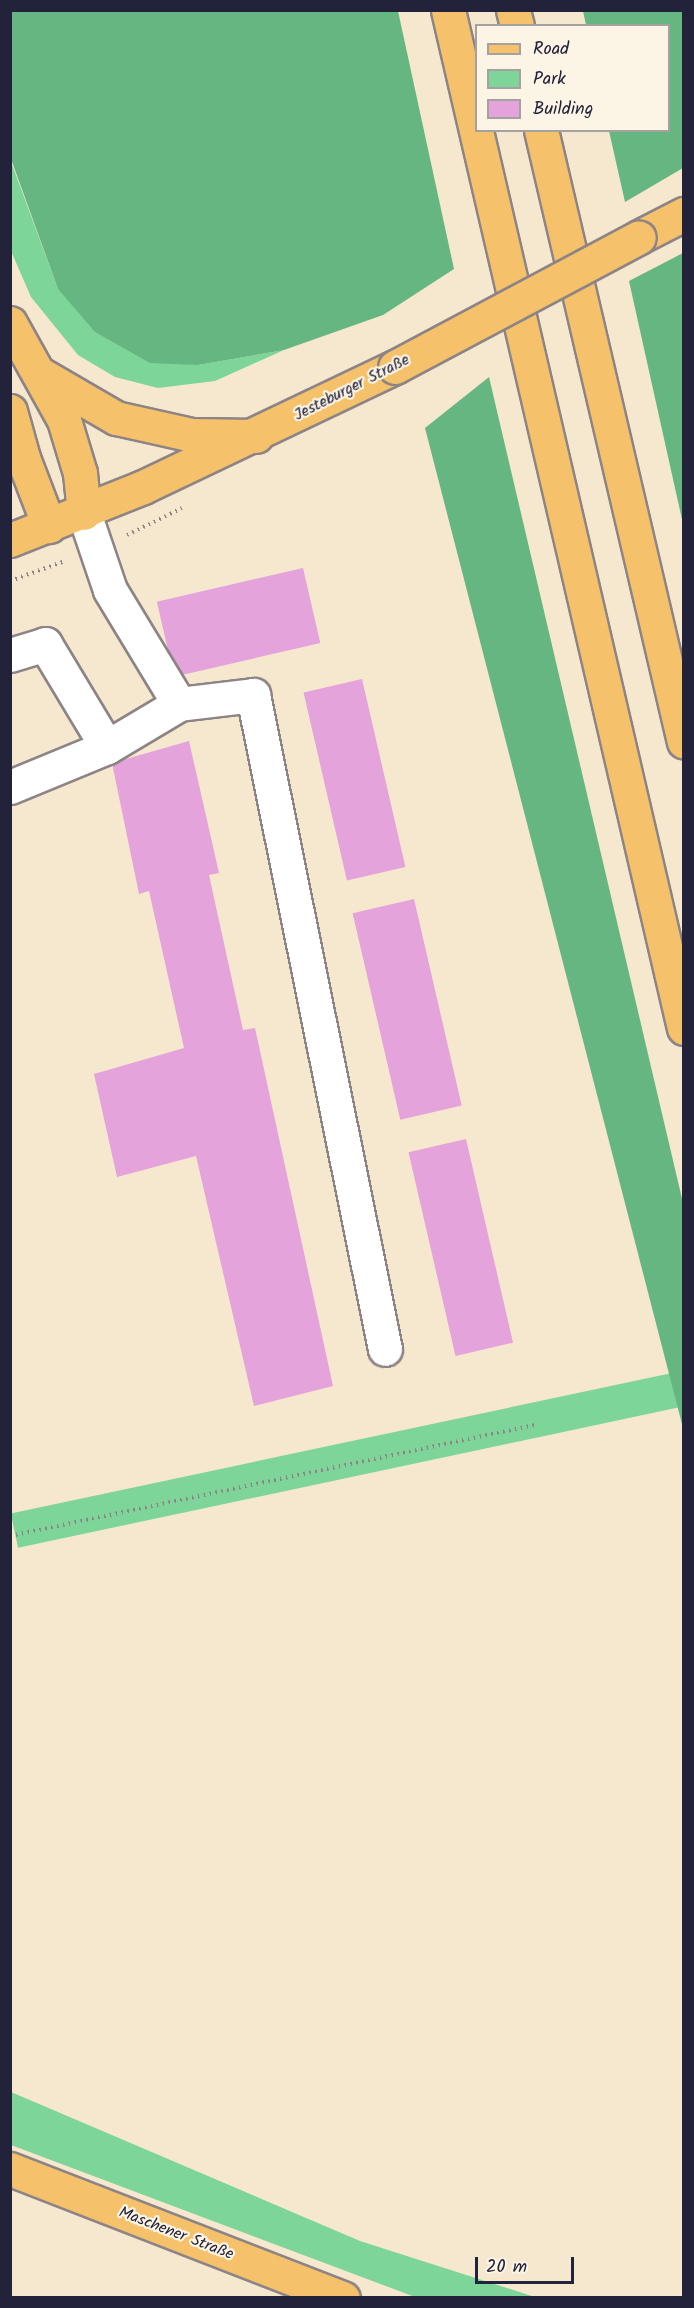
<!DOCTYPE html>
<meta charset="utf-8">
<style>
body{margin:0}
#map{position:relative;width:694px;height:2308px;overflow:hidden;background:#f6e7cf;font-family:Kalam,sans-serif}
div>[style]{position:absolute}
.green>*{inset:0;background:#7dd599;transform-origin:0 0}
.forest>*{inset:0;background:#66b681}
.building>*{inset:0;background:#e4a3db;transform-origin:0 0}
.path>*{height:4px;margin-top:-2px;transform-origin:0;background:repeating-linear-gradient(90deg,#8c8485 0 1.5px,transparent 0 6px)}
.roads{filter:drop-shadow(2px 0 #8c8485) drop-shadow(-2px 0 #8c8485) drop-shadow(0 2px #8c8485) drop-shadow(0 -2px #8c8485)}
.minor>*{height:33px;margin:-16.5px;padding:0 16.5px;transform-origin:16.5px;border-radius:16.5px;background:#fff}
.major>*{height:33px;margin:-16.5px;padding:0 16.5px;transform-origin:16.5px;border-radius:16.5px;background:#f5c16b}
.highway>*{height:33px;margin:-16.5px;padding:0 16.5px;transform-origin:16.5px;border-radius:16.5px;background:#f5c16b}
.bridges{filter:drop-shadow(2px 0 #8c8485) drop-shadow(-2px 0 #8c8485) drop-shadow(0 2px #8c8485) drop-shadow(0 -2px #8c8485)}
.major-bridge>*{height:33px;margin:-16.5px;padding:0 16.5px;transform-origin:16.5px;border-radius:16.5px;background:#f5c16b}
span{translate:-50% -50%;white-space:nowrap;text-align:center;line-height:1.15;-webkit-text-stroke:4.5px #fcf5e5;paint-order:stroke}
.street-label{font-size:16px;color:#22223b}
.frame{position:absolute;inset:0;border:12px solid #22223b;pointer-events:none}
.legend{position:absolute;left:475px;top:24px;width:195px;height:108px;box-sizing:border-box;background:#fcf5e5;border:2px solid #a5a1a1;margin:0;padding:8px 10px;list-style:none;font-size:18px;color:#22223b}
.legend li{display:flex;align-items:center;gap:12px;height:30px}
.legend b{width:30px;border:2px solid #a5a1a1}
.scale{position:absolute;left:475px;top:2257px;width:99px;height:27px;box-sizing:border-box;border:3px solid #22223b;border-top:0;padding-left:8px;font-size:18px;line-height:21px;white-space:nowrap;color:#22223b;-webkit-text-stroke:4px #fcf5e5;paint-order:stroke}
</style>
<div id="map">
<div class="green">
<div style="clip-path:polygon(10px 159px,58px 289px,198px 365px,284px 350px,215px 381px,158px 388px,115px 377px,78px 355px,31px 297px,11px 251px)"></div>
<div style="left:672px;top:1373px;width:35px;height:676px;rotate:78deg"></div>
<div style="clip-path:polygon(11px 2092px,360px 2241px,535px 2297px,415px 2297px,11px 2145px)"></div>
</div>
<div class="forest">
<div style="clip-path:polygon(11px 10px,398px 11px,454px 269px,383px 315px,284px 350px,198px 365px,150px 363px,95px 332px,58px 289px,11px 159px)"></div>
<div style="clip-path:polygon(583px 11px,683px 11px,683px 168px,625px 202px,609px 131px,668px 130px,668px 26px,586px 25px)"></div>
<div style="clip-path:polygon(683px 253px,683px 524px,629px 281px)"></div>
<div style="clip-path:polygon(489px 377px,683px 1203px,683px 1428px,425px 428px)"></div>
</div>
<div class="building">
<div style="left:303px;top:568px;width:77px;height:150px;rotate:77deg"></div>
<div style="left:362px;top:679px;width:193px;height:60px;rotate:77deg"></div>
<div style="clip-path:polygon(189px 741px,219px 873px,209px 875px,243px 1030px,255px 1028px,333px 1386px,254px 1406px,196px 1156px,117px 1177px,94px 1074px,184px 1048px,149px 891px,139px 894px,112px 763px)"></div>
<div style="left:414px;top:899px;width:212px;height:63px;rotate:77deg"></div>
<div style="left:466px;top:1139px;width:209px;height:59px;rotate:77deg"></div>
</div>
<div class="path">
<div style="left:127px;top:535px;width:61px;rotate:-26.1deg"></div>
<div style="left:10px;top:581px;width:59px;rotate:-20deg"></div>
<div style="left:10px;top:1536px;width:537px;rotate:-11.94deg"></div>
</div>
<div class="roads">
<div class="minor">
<div style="left:84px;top:513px;width:81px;rotate:71.3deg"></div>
<div style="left:110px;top:590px;width:133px;rotate:58.8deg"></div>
<div style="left:179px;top:704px;width:75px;rotate:-6.9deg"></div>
<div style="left:253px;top:695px;width:667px;rotate:78.59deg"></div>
<div style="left:10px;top:655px;width:37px;rotate:-17deg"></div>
<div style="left:45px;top:644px;width:120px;rotate:59deg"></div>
<div style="left:107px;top:747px;width:84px;rotate:-30.8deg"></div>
<div style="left:10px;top:787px;width:105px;rotate:-22.4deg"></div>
</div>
<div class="major">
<div style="left:639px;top:237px;width:51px;rotate:-27.1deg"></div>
<div style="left:10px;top:540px;width:143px;rotate:-21.7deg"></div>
<div style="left:143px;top:487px;width:279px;rotate:-25.5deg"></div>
<div style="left:10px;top:2169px;width:357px;rotate:21.2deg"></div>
</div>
<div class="highway">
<div style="left:448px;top:10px;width:1045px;rotate:76.95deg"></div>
<div style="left:513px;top:10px;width:16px;rotate:76deg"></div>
<div style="left:541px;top:130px;width:628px;rotate:76.85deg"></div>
<div style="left:10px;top:323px;width:111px;rotate:60.9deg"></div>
<div style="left:64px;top:420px;width:55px;rotate:73.2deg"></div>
<div style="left:80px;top:473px;width:40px;rotate:84.3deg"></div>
<div style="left:42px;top:375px;width:86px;rotate:30.2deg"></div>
<div style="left:116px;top:418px;width:78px;rotate:12.6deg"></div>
<div style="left:192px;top:435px;width:64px;rotate:0.9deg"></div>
<div style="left:10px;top:411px;width:49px;rotate:74.5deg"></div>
<div style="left:23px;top:458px;width:73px;rotate:69.1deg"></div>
</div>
</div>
<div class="bridges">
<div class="major-bridge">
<div style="left:395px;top:367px;width:276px;rotate:-28deg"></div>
</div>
</div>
<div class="street-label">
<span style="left:352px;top:388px;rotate:-27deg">Jesteburger Straße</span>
<span style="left:176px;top:2234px;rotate:21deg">Maschener Straße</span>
</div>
<div class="frame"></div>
<ul class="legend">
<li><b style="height:8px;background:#f5c16b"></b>Road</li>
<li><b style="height:16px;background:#7dd599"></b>Park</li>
<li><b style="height:16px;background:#e4a3db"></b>Building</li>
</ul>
<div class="scale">20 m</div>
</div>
